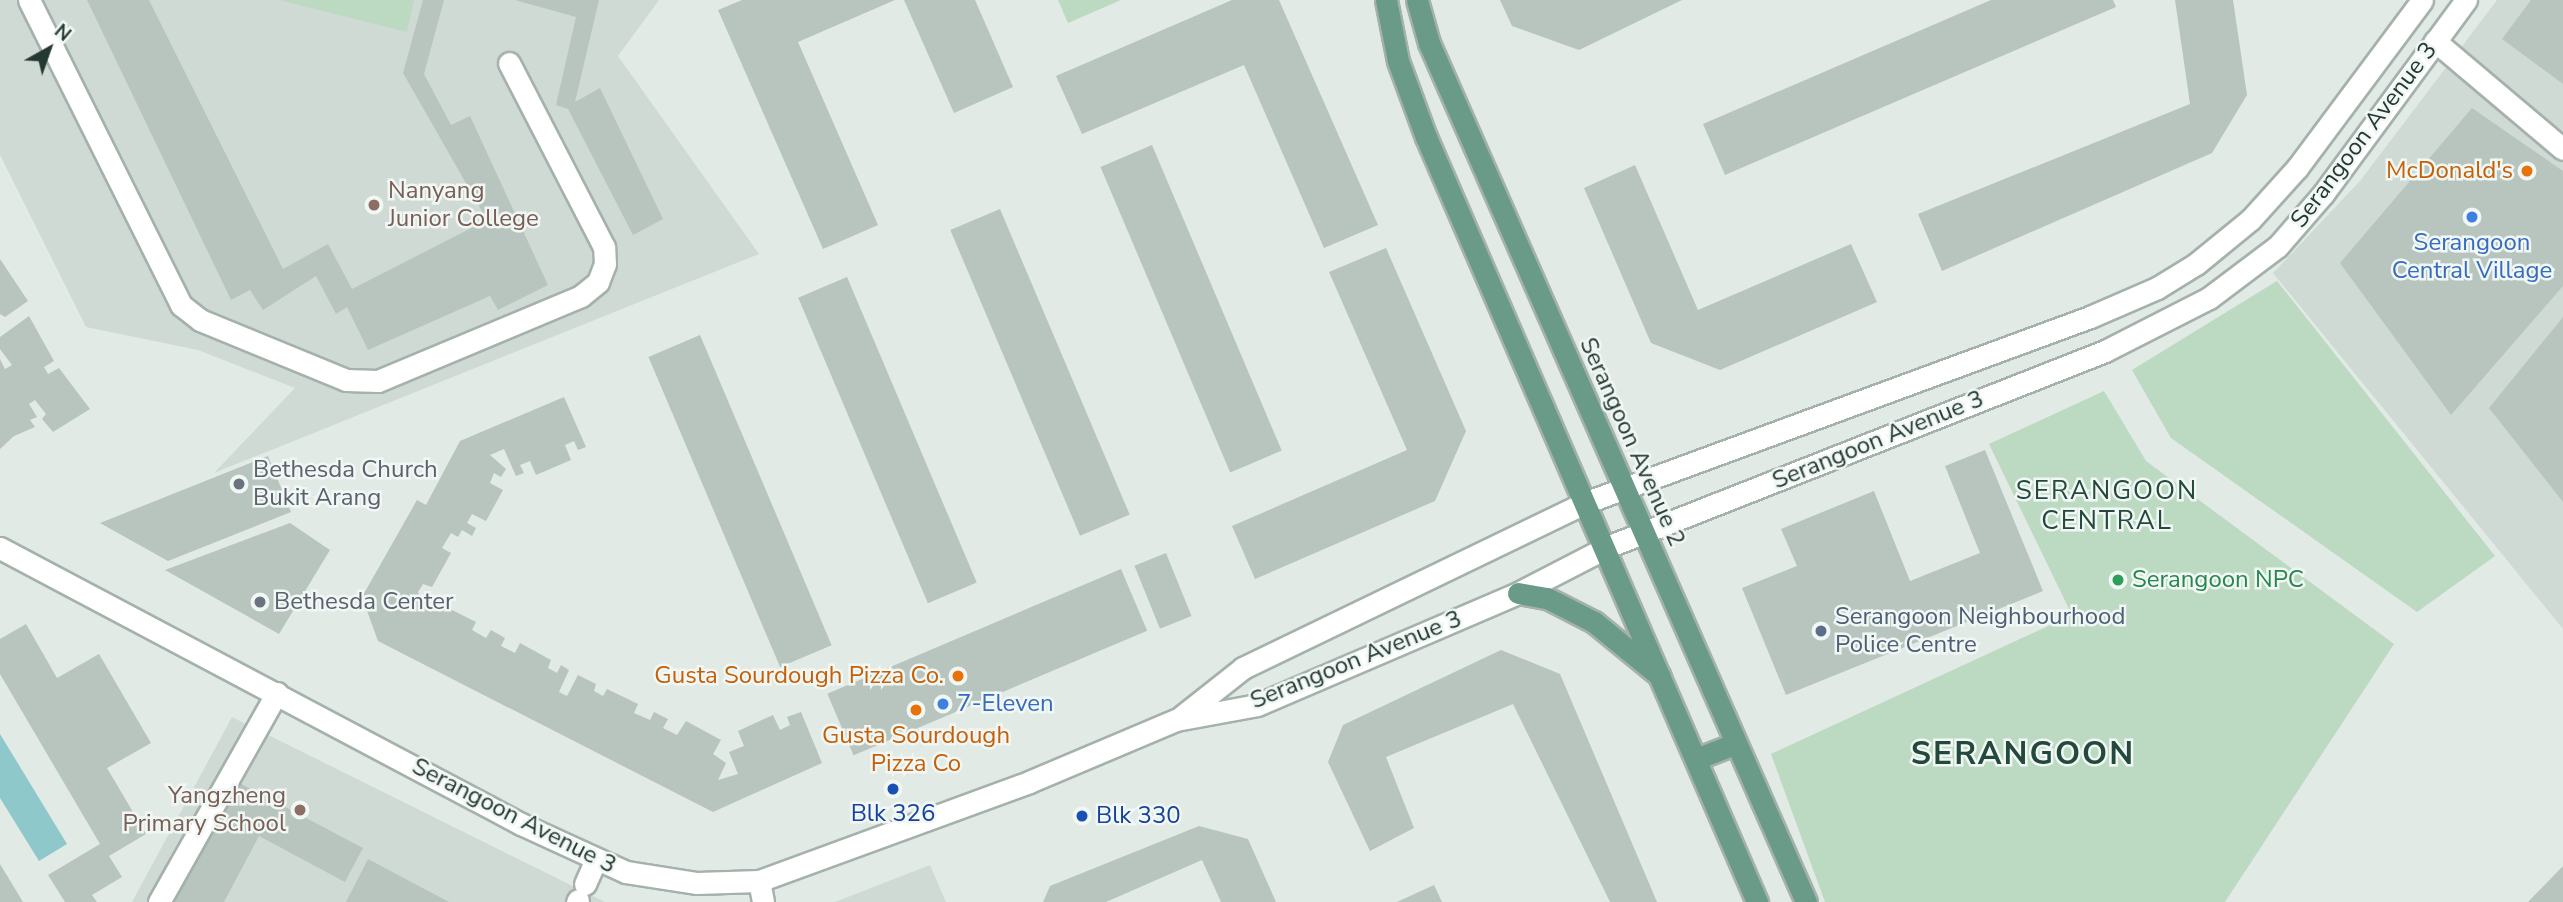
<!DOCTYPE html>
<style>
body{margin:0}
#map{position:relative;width:2563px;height:902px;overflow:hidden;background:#e1eae5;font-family:"Nunito Sans",sans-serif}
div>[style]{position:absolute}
.built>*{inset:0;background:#d0dad4}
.green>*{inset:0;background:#bcd9c1}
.water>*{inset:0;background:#8fc8ca}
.building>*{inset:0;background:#b7c5be;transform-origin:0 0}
.roads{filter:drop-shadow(2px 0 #a5b1ab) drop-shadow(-2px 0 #a5b1ab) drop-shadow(0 2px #a5b1ab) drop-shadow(0 -2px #a5b1ab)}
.minor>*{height:21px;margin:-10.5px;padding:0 10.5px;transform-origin:10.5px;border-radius:10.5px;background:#fff}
.major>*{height:21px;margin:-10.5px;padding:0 10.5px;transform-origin:10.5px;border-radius:10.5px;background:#6a9b89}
.dots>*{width:19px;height:19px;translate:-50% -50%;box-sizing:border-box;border:4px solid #f1f7f4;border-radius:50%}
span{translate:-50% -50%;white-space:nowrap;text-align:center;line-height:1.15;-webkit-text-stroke:5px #f1f7f4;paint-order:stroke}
.street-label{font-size:24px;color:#243931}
.food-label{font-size:24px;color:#c56008}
.right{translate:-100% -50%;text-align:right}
.education-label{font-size:24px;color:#785e54}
.left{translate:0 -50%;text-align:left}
.shop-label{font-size:24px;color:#366cbe}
.worship-label{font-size:24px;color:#5b616d}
.leisure-label{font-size:24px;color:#27864d}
.service-label{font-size:24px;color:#4e5e75}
.transit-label{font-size:24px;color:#164399}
.neighbourhood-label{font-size:26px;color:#22493b;letter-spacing:2px}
.district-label{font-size:32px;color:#22493b;font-weight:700;letter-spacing:2px}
.north{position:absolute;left:14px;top:14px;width:70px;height:70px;-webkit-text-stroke:5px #f1f7f4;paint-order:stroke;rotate:40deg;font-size:19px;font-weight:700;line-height:28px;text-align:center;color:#243931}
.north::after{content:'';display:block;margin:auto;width:24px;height:32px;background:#243931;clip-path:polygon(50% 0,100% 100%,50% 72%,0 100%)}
</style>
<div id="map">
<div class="built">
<div style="clip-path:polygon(0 0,659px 0,618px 56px,759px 254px,214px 473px,295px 388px,198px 350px,86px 327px,0 155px)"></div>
<div style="clip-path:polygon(2497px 0,2563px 0,2563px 629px,2273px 273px,2360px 181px)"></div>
<div style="clip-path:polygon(232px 717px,605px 902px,132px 902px)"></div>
<div style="clip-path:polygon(930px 865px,946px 902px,835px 902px)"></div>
</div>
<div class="green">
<div style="clip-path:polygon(279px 0,414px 0,407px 32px)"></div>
<div style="clip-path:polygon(1058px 0,1121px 0,1068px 23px)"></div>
<div style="clip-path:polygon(2277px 281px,2495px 556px,2417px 612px,2171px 438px,2132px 370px)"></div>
<div style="clip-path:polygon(2104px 391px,2146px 461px,2394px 644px,2225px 902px,1825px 902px,1771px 754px,2072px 615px,1989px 444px)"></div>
</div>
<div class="water">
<div style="clip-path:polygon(0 734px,67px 844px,39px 861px,0 798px)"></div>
</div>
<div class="building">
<div style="clip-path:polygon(87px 0,149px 0,283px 269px,328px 244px,352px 289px,487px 220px,403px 73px,423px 0,444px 0,424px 74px,451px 125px,470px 116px,548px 285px,498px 310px,490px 296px,368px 350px,347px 307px,336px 314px,316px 276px,263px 310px,250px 290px,231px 300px)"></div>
<div style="clip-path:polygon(515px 0,599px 0,575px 102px,600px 88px,663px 219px,633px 235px,568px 109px,556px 105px,576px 17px)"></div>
<div style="clip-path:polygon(742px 0,895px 0,798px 42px,878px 225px,823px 249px,718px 10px)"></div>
<div style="clip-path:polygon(904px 0,975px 0,1013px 87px,954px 113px)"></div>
<div style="clip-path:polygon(1232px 0,1279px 0,1378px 225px,1324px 248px,1244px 65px,1082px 134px,1056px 76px)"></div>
<div style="clip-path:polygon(1500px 0,1682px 0,1579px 50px,1512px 26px)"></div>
<div style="clip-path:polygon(1991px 0,2113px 0,2116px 7px,1725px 175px,1703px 124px)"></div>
<div style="clip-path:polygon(2175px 0,2233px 0,2247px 95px,2212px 153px,1942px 271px,1918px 214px,2190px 104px)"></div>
<div style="clip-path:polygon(2531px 0,2563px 0,2563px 84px,2502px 39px)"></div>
<div style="clip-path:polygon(2472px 108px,2563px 171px,2563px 286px,2451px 415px,2340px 263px)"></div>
<div style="left:1152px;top:145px;width:332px;height:56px;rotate:67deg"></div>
<div style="clip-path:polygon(1635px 165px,1698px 310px,1851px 244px,1877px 302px,1720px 370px,1651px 343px,1584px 188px)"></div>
<div style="left:1000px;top:209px;width:332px;height:54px;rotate:67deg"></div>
<div style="clip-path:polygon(1386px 248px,1466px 431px,1435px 501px,1255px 579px,1232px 526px,1407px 450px,1329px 272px)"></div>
<div style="clip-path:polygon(0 259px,28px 301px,5px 317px,0 314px)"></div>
<div style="left:847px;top:277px;width:332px;height:53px;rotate:67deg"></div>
<div style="clip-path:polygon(29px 316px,54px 361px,44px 367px,48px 374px,59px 368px,90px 409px,53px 432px,42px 419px,46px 414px,35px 400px,29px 404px,37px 417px,30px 420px,35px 427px,14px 436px,0 449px,0 359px,5px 369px,12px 365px,0 349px,0 337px)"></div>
<div style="clip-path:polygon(2563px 317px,2563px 502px,2489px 408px)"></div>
<div style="left:700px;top:335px;width:337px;height:56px;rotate:67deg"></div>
<div style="clip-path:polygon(564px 397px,586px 447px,578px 450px,574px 441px,565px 445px,571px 460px,536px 475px,530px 461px,520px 465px,524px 473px,516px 476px,504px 449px,490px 455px,506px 469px,501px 477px,494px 473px,490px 483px,503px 490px,486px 521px,472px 514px,467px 523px,476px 528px,472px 536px,462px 530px,458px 537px,451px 533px,442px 548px,451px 553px,432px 587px,423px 584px,418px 592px,423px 605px,435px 612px,440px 604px,476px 622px,472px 630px,486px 638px,491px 630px,505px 638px,501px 646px,515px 653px,520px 643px,551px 660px,548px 668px,557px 673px,561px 665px,569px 670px,559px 692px,567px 696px,578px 675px,596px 684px,594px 691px,603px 696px,607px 689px,638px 704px,634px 713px,650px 720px,654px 712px,668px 719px,663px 728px,677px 735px,686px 721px,721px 740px,713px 754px,726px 763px,718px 780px,738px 774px,729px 752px,744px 746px,738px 731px,773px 715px,780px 730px,790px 725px,787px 717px,801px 712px,822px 763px,713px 812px,378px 641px,362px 597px,417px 500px,426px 505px,460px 441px)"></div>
<div style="clip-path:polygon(1985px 450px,2043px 591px,1786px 695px,1742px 588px,1797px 566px,1781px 529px,1874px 491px,1910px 581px,1980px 553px,1945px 466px)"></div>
<div style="clip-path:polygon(268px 456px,291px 512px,168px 561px,100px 523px)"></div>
<div style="clip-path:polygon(290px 523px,330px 550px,279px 634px,165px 570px)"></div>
<div style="left:1166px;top:553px;width:68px;height:34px;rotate:68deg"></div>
<div style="left:1121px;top:569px;width:67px;height:319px;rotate:67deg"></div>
<div style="clip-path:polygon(26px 624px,57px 678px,99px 654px,151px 743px,107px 768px,146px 834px,109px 856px,122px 877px,92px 895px,97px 902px,65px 902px,48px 875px,100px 844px,0 674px,0 639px)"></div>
<div style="clip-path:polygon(1501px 650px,1560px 674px,1657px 902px,1610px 902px,1513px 704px,1386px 757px,1414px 828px,1370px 851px,1328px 762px,1343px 725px)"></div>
<div style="clip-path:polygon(232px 779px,363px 848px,345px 882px,259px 836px,224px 902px,167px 902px)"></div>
<div style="clip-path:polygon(1199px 826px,1248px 839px,1276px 902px,1221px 902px,1202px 860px,1106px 902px,1043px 902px,1050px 886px)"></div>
<div style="clip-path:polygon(368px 859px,449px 902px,346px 902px)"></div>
<div style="clip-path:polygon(0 864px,23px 902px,0 902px)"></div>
<div style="clip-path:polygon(2563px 866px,2563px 902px,2528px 902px)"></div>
<div style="clip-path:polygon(1434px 885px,1442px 902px,1397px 902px)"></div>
</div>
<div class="roads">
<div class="minor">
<div style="left:29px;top:0;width:341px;rotate:63.5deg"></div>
<div style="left:181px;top:305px;width:24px;rotate:38deg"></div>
<div style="left:200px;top:320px;width:158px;rotate:22.3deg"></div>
<div style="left:346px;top:380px;width:32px;rotate:2deg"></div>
<div style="left:378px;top:381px;width:220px;rotate:-22.7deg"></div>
<div style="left:581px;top:296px;width:22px;rotate:-39deg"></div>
<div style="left:598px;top:282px;width:19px;rotate:-69deg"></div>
<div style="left:605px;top:264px;width:17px;rotate:-93deg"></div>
<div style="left:604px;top:247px;width:207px;rotate:-117.3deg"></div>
<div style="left:2435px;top:41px;width:167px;rotate:40.2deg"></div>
<div style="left:0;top:548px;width:590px;rotate:27.91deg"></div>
<div style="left:521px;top:824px;width:115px;rotate:24.6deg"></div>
<div style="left:626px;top:872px;width:72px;rotate:8.8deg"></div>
<div style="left:697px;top:883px;width:62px;rotate:-1.8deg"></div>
<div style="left:759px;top:881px;width:288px;rotate:-20.1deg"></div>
<div style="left:1029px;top:782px;width:160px;rotate:-22.9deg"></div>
<div style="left:1176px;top:720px;width:82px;rotate:-10.5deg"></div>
<div style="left:1257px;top:705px;width:284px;rotate:-23.2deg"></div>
<div style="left:1518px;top:593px;width:100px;rotate:-27.3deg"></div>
<div style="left:1607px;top:547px;width:535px;rotate:-21.48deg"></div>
<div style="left:2105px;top:351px;width:117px;rotate:-27deg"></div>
<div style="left:2209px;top:298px;width:86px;rotate:-37deg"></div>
<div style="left:2278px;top:246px;width:69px;rotate:-49.1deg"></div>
<div style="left:2323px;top:194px;width:241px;rotate:-53.6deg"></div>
<div style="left:1181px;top:717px;width:79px;rotate:-38.3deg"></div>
<div style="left:1243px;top:668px;width:382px;rotate:-25.8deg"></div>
<div style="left:1587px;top:502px;width:536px;rotate:-20.19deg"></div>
<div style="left:2090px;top:317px;width:73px;rotate:-23.4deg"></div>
<div style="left:2157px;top:288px;width:46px;rotate:-31.6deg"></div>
<div style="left:2196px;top:264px;width:71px;rotate:-39.3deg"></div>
<div style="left:2251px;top:219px;width:69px;rotate:-48deg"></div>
<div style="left:2297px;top:168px;width:209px;rotate:-53.3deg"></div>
<div style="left:759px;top:881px;width:21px;rotate:79deg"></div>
<div style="left:585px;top:884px;width:27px;rotate:-66deg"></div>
<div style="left:159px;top:902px;width:240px;rotate:-60.6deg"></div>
<div style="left:577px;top:902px;width:2px;rotate:-63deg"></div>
</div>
<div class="major">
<div style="left:1386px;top:0;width:62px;rotate:78.9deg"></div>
<div style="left:1398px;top:61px;width:81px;rotate:69.8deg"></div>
<div style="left:1426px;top:137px;width:834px;rotate:66.6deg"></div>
<div style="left:1417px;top:0;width:45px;rotate:74.4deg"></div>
<div style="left:1429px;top:43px;width:938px;rotate:66.3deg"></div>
<div style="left:1518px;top:593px;width:29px;rotate:10deg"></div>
<div style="left:1547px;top:598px;width:53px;rotate:27.1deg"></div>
<div style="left:1594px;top:622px;width:85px;rotate:39.3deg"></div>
<div style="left:1696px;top:759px;width:41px;rotate:-21.5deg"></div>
</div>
</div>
<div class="dots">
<div style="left:2527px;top:171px;background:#e8710a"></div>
<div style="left:374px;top:205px;background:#8d6e63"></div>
<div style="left:2472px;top:217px;background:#3f7fe0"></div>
<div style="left:239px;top:484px;background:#6b7280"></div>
<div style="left:2118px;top:580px;background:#2e9e5b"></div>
<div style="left:260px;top:602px;background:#6b7280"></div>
<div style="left:1821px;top:631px;background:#5c6f8a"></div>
<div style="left:958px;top:676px;background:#e8710a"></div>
<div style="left:943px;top:704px;background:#3f7fe0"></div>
<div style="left:916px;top:710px;background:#e8710a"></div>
<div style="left:893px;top:789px;background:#1a4fb4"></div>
<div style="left:300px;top:810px;background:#8d6e63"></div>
<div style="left:1082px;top:816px;background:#1a4fb4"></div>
</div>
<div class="street-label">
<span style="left:2364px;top:135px;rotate:-53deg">Serangoon Avenue 3</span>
<span style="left:1878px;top:440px;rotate:-22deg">Serangoon Avenue 3</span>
<span style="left:1632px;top:442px;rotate:66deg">Serangoon Avenue 2</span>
<span style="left:1356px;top:660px;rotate:-22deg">Serangoon Avenue 3</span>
<span style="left:514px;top:816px;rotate:27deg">Serangoon Avenue 3</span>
</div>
<div class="food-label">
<span class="right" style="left:2513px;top:171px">McDonald's</span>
<span class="right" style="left:944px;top:676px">Gusta Sourdough Pizza Co.</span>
<span style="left:916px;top:750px">Gusta Sourdough<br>Pizza Co</span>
</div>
<div class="education-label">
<span class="left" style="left:388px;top:205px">Nanyang<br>Junior College</span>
<span class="right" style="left:286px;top:810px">Yangzheng<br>Primary School</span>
</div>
<div class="shop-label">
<span style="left:2472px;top:257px">Serangoon<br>Central Village</span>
<span class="left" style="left:957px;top:704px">7-Eleven</span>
</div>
<div class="worship-label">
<span class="left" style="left:253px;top:484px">Bethesda Church<br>Bukit Arang</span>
<span class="left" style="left:274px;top:602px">Bethesda Center</span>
</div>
<div class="leisure-label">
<span class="left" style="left:2132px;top:580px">Serangoon NPC</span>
</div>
<div class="service-label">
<span class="left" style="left:1835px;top:631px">Serangoon Neighbourhood<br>Police Centre</span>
</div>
<div class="transit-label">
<span style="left:893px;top:814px">Blk 326</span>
<span class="left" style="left:1096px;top:816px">Blk 330</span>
</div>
<div class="neighbourhood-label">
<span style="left:2107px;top:506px">SERANGOON<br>CENTRAL</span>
</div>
<div class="district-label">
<span style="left:2023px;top:754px">SERANGOON</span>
</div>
<div class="north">N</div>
</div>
